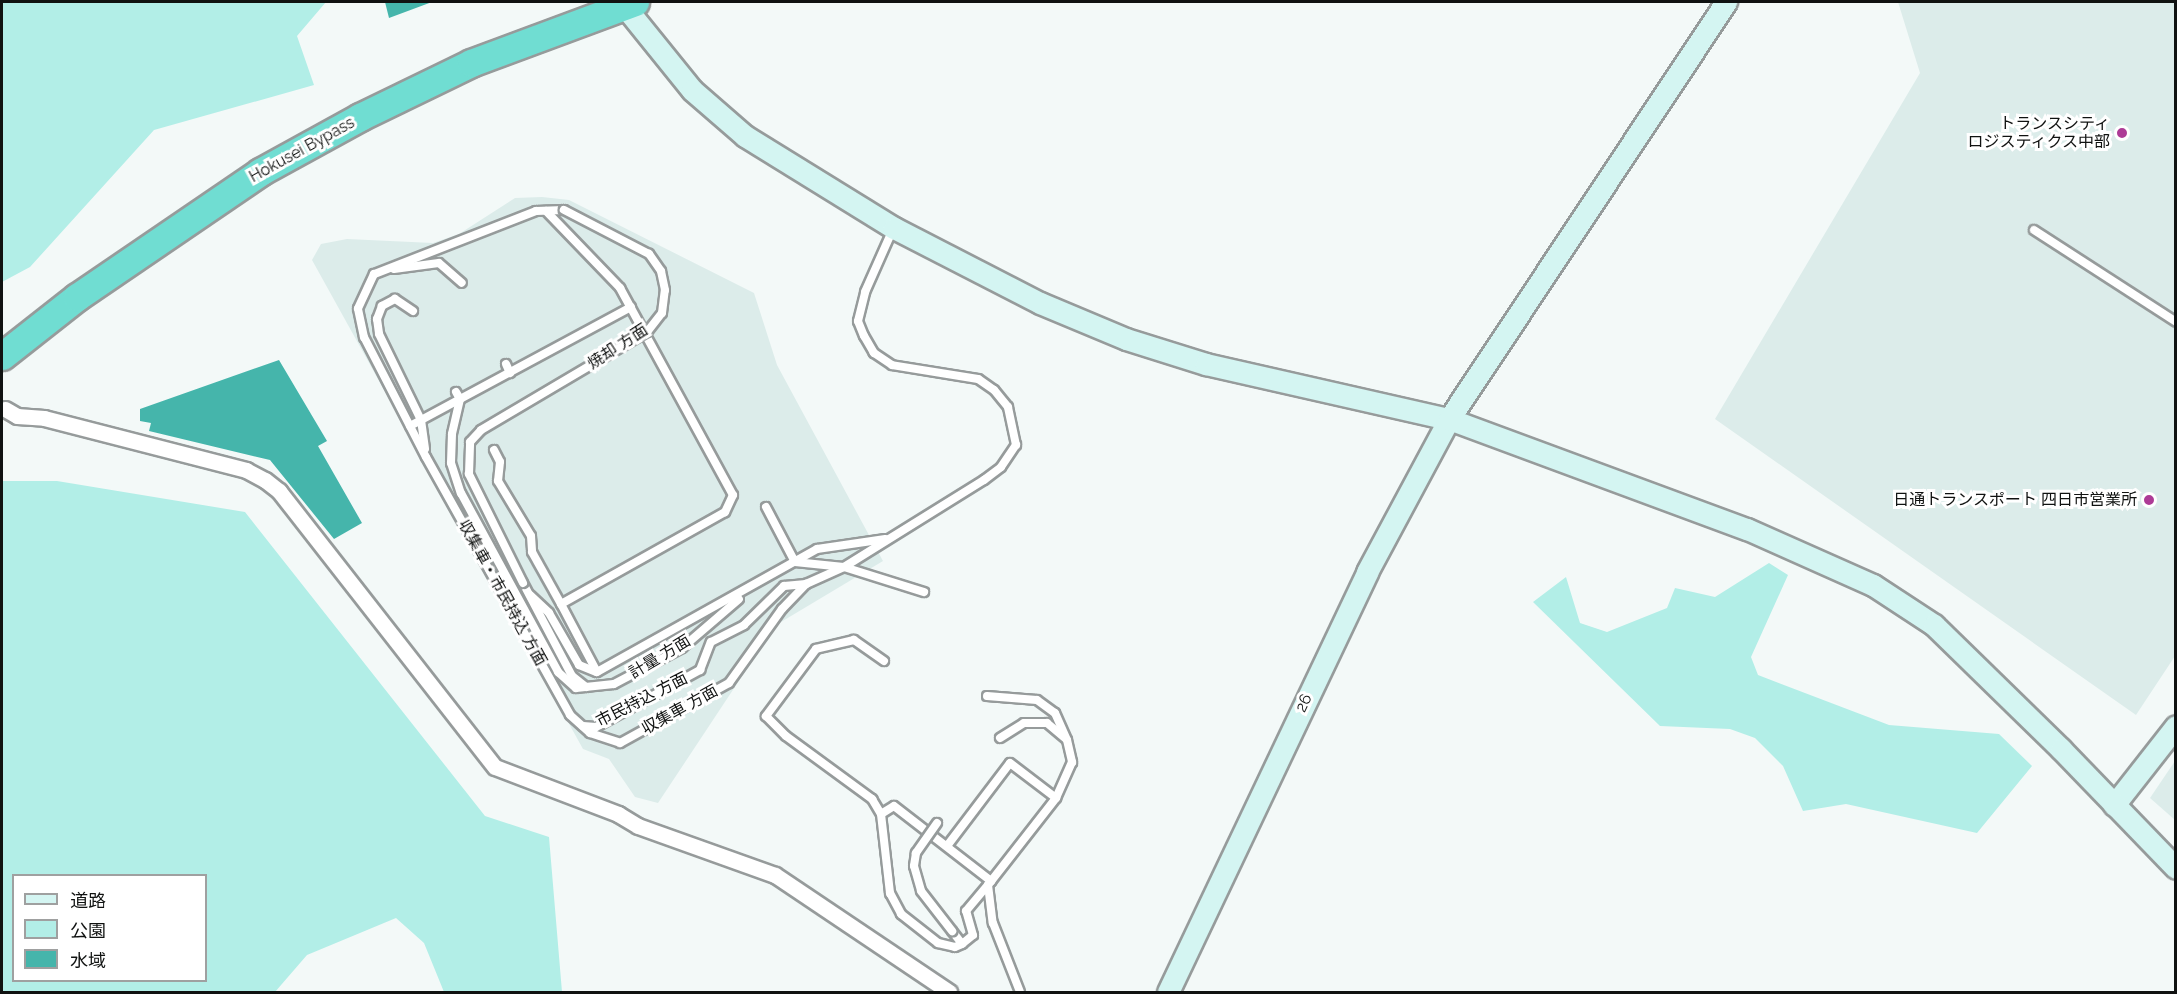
<!DOCTYPE html>
<meta charset="utf-8">
<style>
body{margin:0}
#map{position:relative;width:2177px;height:994px;overflow:hidden;background:#f3f9f8;font-family:Raleway,"Noto Sans JP",sans-serif}
div>[style]{position:absolute}
.built>*{inset:0;background:#dcecea}
.green>*{inset:0;background:#b2eee7}
.water>*{inset:0;background:#45b5ab}
.roads{filter:drop-shadow(2px 0 #969b9b) drop-shadow(-2px 0 #969b9b) drop-shadow(0 2px #969b9b) drop-shadow(0 -2px #969b9b)}
.lane>*{height:8px;margin:-4px;padding:0 4px;transform-origin:4px;border-radius:4px;background:#fff}
.street>*{height:15px;margin:-7.5px;padding:0 7.5px;transform-origin:7.5px;border-radius:7.5px;background:#fff}
.secondary>*{height:21px;margin:-10.5px;padding:0 10.5px;transform-origin:10.5px;border-radius:10.5px;background:#d4f5f2}
.highway>*{height:27px;margin:-13.5px;padding:0 13.5px;transform-origin:13.5px;border-radius:13.5px;background:#70ddd2}
.bridges{filter:drop-shadow(2px 0 #969b9b) drop-shadow(-2px 0 #969b9b) drop-shadow(0 2px #969b9b) drop-shadow(0 -2px #969b9b)}
.lane-bridge>*{height:8px;margin:-4px;padding:0 4px;transform-origin:4px;border-radius:4px;background:#fff}
.dots>*{width:16px;height:16px;translate:-50% -50%;box-sizing:border-box;border:3px solid #fff;border-radius:50%}
span{translate:-50% -50%;white-space:nowrap;text-align:center;line-height:1.15;-webkit-text-stroke:6px #fff;paint-order:stroke}
.poi-label{font-size:16px;color:#101211}
.right{translate:-100% -50%;text-align:right}
.street-label{font-size:16px;color:#101211}
.frame{position:absolute;inset:0;border:3px solid #101211;pointer-events:none}
.legend{position:absolute;left:12px;top:874px;width:195px;height:108px;box-sizing:border-box;background:#fff;border:2px solid #9fa0a0;margin:0;padding:8px 10px;list-style:none;font-size:18px;color:#101211}
.legend li{display:flex;align-items:center;gap:12px;height:30px}
.legend b{width:30px;border:2px solid #9fa0a0}
</style>
<div id="map">
<div class="built">
<div style="clip-path:polygon(1898px 2px,2175px 2px,2175px 656px,2136px 715px,1715px 419px,1920px 73px)"></div>
<div style="clip-path:polygon(542px 197px,569px 200px,754px 293px,777px 365px,883px 561px,776px 625px,658px 803px,635px 797px,609px 759px,583px 749px,312px 260px,321px 244px,347px 239px,433px 243px,459px 234px,515px 198px)"></div>
<div style="clip-path:polygon(2175px 761px,2175px 820px,2150px 798px)"></div>
</div>
<div class="green">
<div style="clip-path:polygon(2px 2px,326px 2px,297px 36px,314px 85px,154px 130px,30px 267px,2px 282px)"></div>
<div style="clip-path:polygon(evenodd,2px 481px,57px 481px,245px 512px,485px 816px,549px 837px,562px 992px,444px 992px,424px 943px,396px 918px,307px 955px,275px 992px,2px 992px,2px 481px,14px 876px,206px 876px,206px 980px,14px 980px,14px 876px)"></div>
<div style="clip-path:polygon(1769px 563px,1788px 575px,1751px 657px,1758px 675px,1889px 725px,1999px 734px,2032px 766px,1977px 833px,1846px 804px,1803px 811px,1783px 766px,1755px 738px,1730px 729px,1660px 726px,1533px 602px,1566px 577px,1580px 623px,1607px 632px,1667px 608px,1675px 588px,1715px 597px)"></div>
</div>
<div class="water">
<div style="clip-path:polygon(385px 2px,432px 2px,389px 18px)"></div>
<div style="clip-path:polygon(279px 360px,327px 441px,318px 446px,362px 523px,334px 539px,270px 460px,149px 431px,151px 423px,140px 421px,140px 409px)"></div>
</div>
<div class="roads">
<div class="lane">
<div style="left:564px;top:210px;width:28px;rotate:178deg"></div>
<div style="left:536px;top:211px;width:174px;rotate:158.7deg"></div>
<div style="left:374px;top:274px;width:38px;rotate:115deg"></div>
<div style="left:358px;top:309px;width:29px;rotate:78deg"></div>
<div style="left:364px;top:337px;width:135px;rotate:62.7deg"></div>
<div style="left:426px;top:457px;width:295px;rotate:60.8deg"></div>
<div style="left:570px;top:715px;width:27px;rotate:42deg"></div>
<div style="left:590px;top:733px;width:32px;rotate:18deg"></div>
<div style="left:620px;top:743px;width:124px;rotate:-28.8deg"></div>
<div style="left:729px;top:683px;width:91px;rotate:-54.4deg"></div>
<div style="left:782px;top:609px;width:35px;rotate:-46deg"></div>
<div style="left:806px;top:584px;width:42px;rotate:-24.1deg"></div>
<div style="left:844px;top:567px;width:165px;rotate:-31.9deg"></div>
<div style="left:984px;top:480px;width:21px;rotate:-37deg"></div>
<div style="left:1001px;top:467px;width:27px;rotate:-56deg"></div>
<div style="left:1016px;top:445px;width:39px;rotate:-102deg"></div>
<div style="left:1008px;top:407px;width:22px;rotate:-129deg"></div>
<div style="left:994px;top:390px;width:19px;rotate:-145deg"></div>
<div style="left:978px;top:379px;width:87px;rotate:-170.8deg"></div>
<div style="left:892px;top:365px;width:22px;rotate:-146deg"></div>
<div style="left:874px;top:353px;width:20px;rotate:-120deg"></div>
<div style="left:864px;top:336px;width:16px;rotate:-112deg"></div>
<div style="left:858px;top:321px;width:30px;rotate:-76deg"></div>
<div style="left:865px;top:292px;width:69px;rotate:-66deg"></div>
<div style="left:546px;top:211px;width:107px;rotate:46.1deg"></div>
<div style="left:620px;top:288px;width:236px;rotate:61.4deg"></div>
<div style="left:733px;top:495px;width:19px;rotate:115deg"></div>
<div style="left:725px;top:512px;width:188px;rotate:150.7deg"></div>
<div style="left:561px;top:604px;width:77px;rotate:62.1deg"></div>
<div style="left:597px;top:672px;width:252px;rotate:-29.2deg"></div>
<div style="left:817px;top:549px;width:69px;rotate:-8.4deg"></div>
<div style="left:2034px;top:230px;width:169px;rotate:32.9deg"></div>
<div style="left:394px;top:269px;width:45px;rotate:-7.6deg"></div>
<div style="left:439px;top:263px;width:30px;rotate:41deg"></div>
<div style="left:413px;top:311px;width:22px;rotate:-146deg"></div>
<div style="left:395px;top:299px;width:15px;rotate:152deg"></div>
<div style="left:382px;top:306px;width:14px;rotate:111deg"></div>
<div style="left:377px;top:319px;width:15px;rotate:82deg"></div>
<div style="left:379px;top:334px;width:96px;rotate:64deg"></div>
<div style="left:421px;top:420px;width:29px;rotate:82deg"></div>
<div style="left:506px;top:364px;width:10px;rotate:66deg"></div>
<div style="left:456px;top:392px;width:8px;rotate:60deg"></div>
<div style="left:460px;top:399px;width:36px;rotate:103deg"></div>
<div style="left:452px;top:434px;width:29px;rotate:92deg"></div>
<div style="left:451px;top:463px;width:32px;rotate:72deg"></div>
<div style="left:461px;top:493px;width:204px;rotate:61.5deg"></div>
<div style="left:558px;top:672px;width:24px;rotate:42deg"></div>
<div style="left:576px;top:688px;width:38px;rotate:-6deg"></div>
<div style="left:614px;top:684px;width:77px;rotate:-27.9deg"></div>
<div style="left:682px;top:648px;width:75px;rotate:-40.7deg"></div>
<div style="left:410px;top:426px;width:251px;rotate:-28.3deg"></div>
<div style="left:494px;top:450px;width:13px;rotate:63deg"></div>
<div style="left:500px;top:462px;width:19px;rotate:96deg"></div>
<div style="left:498px;top:481px;width:64px;rotate:59deg"></div>
<div style="left:531px;top:536px;width:16px;rotate:86deg"></div>
<div style="left:532px;top:552px;width:60px;rotate:60.9deg"></div>
<div style="left:766px;top:507px;width:62px;rotate:62.2deg"></div>
<div style="left:795px;top:562px;width:49px;rotate:5.8deg"></div>
<div style="left:844px;top:567px;width:84px;rotate:17.4deg"></div>
<div style="left:523px;top:583px;width:105px;rotate:62.2deg"></div>
<div style="left:572px;top:676px;width:18px;rotate:38deg"></div>
<div style="left:530px;top:595px;width:26px;rotate:43deg"></div>
<div style="left:549px;top:613px;width:60px;rotate:60deg"></div>
<div style="left:579px;top:665px;width:18px;rotate:22deg"></div>
<div style="left:884px;top:661px;width:37px;rotate:-145deg"></div>
<div style="left:854px;top:640px;width:39px;rotate:167deg"></div>
<div style="left:816px;top:649px;width:84px;rotate:126.7deg"></div>
<div style="left:766px;top:716px;width:28px;rotate:45deg"></div>
<div style="left:786px;top:736px;width:107px;rotate:36.2deg"></div>
<div style="left:872px;top:799px;width:17px;rotate:59deg"></div>
<div style="left:881px;top:814px;width:80px;rotate:83.5deg"></div>
<div style="left:890px;top:893px;width:24px;rotate:62deg"></div>
<div style="left:901px;top:914px;width:47px;rotate:38.1deg"></div>
<div style="left:938px;top:943px;width:17px;rotate:13deg"></div>
<div style="left:955px;top:947px;width:8px;rotate:-23deg"></div>
<div style="left:987px;top:696px;width:50px;rotate:4.6deg"></div>
<div style="left:1037px;top:700px;width:22px;rotate:36deg"></div>
<div style="left:1055px;top:713px;width:27px;rotate:66deg"></div>
<div style="left:583px;top:726px;width:13px;rotate:4deg"></div>
<div style="left:596px;top:727px;width:119px;rotate:-28.7deg"></div>
<div style="left:700px;top:670px;width:30px;rotate:-69deg"></div>
<div style="left:711px;top:642px;width:37px;rotate:-27deg"></div>
<div style="left:744px;top:625px;width:56px;rotate:-44.3deg"></div>
<div style="left:784px;top:586px;width:22px;rotate:-5deg"></div>
<div style="left:1000px;top:738px;width:28px;rotate:-32deg"></div>
<div style="left:1024px;top:723px;width:23px"></div>
<div style="left:1047px;top:723px;width:26px;rotate:40deg"></div>
<div style="left:1067px;top:740px;width:23px;rotate:77deg"></div>
<div style="left:1072px;top:762px;width:39px;rotate:114deg"></div>
<div style="left:1056px;top:798px;width:110px;rotate:128deg"></div>
<div style="left:988px;top:885px;width:38px;rotate:83deg"></div>
<div style="left:993px;top:923px;width:74px;rotate:68.6deg"></div>
<div style="left:881px;top:814px;width:15px;rotate:-32deg"></div>
<div style="left:894px;top:806px;width:123px;rotate:37.7deg"></div>
<div style="left:947px;top:846px;width:104px;rotate:-52.8deg"></div>
<div style="left:1010px;top:763px;width:58px;rotate:37.3deg"></div>
<div style="left:952px;top:931px;width:16px;rotate:52deg"></div>
<div style="left:962px;top:944px;width:14px;rotate:-39deg"></div>
<div style="left:973px;top:935px;width:25px;rotate:-106deg"></div>
<div style="left:966px;top:911px;width:34px;rotate:-50deg"></div>
</div>
<div class="street">
<div style="left:5px;top:409px;width:14px;rotate:30deg"></div>
<div style="left:17px;top:416px;width:27px;rotate:4deg"></div>
<div style="left:44px;top:418px;width:209px;rotate:14.4deg"></div>
<div style="left:246px;top:470px;width:21px;rotate:28deg"></div>
<div style="left:265px;top:480px;width:18px;rotate:38deg"></div>
<div style="left:279px;top:491px;width:350px;rotate:52deg"></div>
<div style="left:495px;top:767px;width:132px;rotate:20.9deg"></div>
<div style="left:618px;top:814px;width:23px;rotate:31deg"></div>
<div style="left:638px;top:826px;width:145px;rotate:19.7deg"></div>
<div style="left:775px;top:875px;width:210px;rotate:33.9deg"></div>
</div>
<div class="secondary">
<div style="left:621px;top:2px;width:113px;rotate:51.1deg"></div>
<div style="left:692px;top:90px;width:70px;rotate:41deg"></div>
<div style="left:745px;top:136px;width:175px;rotate:31.7deg"></div>
<div style="left:894px;top:228px;width:164px;rotate:27.2deg"></div>
<div style="left:1040px;top:303px;width:93px;rotate:22.7deg"></div>
<div style="left:1126px;top:339px;width:84px;rotate:17.4deg"></div>
<div style="left:1206px;top:364px;width:249px;rotate:12.8deg"></div>
<div style="left:1449px;top:419px;width:501px;rotate:-56.41deg"></div>
<div style="left:2114px;top:805px;width:100px;rotate:-51.9deg"></div>
<div style="left:1168px;top:992px;width:465px;rotate:-64.6deg"></div>
<div style="left:1367px;top:572px;width:174px;rotate:-61.8deg"></div>
<div style="left:1449px;top:419px;width:318px;rotate:20.3deg"></div>
<div style="left:1747px;top:529px;width:138px;rotate:24deg"></div>
<div style="left:1873px;top:585px;width:73px;rotate:33.3deg"></div>
<div style="left:1934px;top:625px;width:177px;rotate:44.3deg"></div>
<div style="left:2061px;top:749px;width:165px;rotate:46deg"></div>
</div>
<div class="highway">
<div style="left:2px;top:356px;width:95px;rotate:-38.2deg"></div>
<div style="left:77px;top:297px;width:222px;rotate:-34.3deg"></div>
<div style="left:260px;top:172px;width:114px;rotate:-28.8deg"></div>
<div style="left:360px;top:117px;width:123px;rotate:-25.9deg"></div>
<div style="left:471px;top:63px;width:175px;rotate:-20.4deg"></div>
</div>
</div>
<div class="bridges">
<div class="lane-bridge">
<div style="left:523px;top:583px;width:122px;rotate:-116.4deg"></div>
<div style="left:469px;top:474px;width:32px;rotate:-88deg"></div>
<div style="left:470px;top:442px;width:16px;rotate:-47deg"></div>
<div style="left:481px;top:430px;width:193px;rotate:-30.6deg"></div>
<div style="left:647px;top:332px;width:24px;rotate:-52deg"></div>
<div style="left:662px;top:313px;width:23px;rotate:-83deg"></div>
<div style="left:665px;top:290px;width:19px;rotate:-102deg"></div>
<div style="left:661px;top:271px;width:21px;rotate:-125deg"></div>
<div style="left:649px;top:254px;width:96px;rotate:-152.6deg"></div>
<div style="left:937px;top:823px;width:37px;rotate:125deg"></div>
<div style="left:916px;top:853px;width:13px;rotate:99deg"></div>
<div style="left:914px;top:866px;width:26px;rotate:74deg"></div>
<div style="left:921px;top:891px;width:51px;rotate:52.2deg"></div>
</div>
</div>
<div class="dots">
<div style="left:2122px;top:133px;background:#ad3b96"></div>
<div style="left:2149px;top:500px;background:#ad3b96"></div>
</div>
<div class="poi-label">
<span class="right" style="left:2110px;top:133px">トランスシティ<br>ロジスティクス中部</span>
<span class="right" style="left:2137px;top:500px">日通トランスポート 四日市営業所</span>
</div>
<div class="street-label">
<span style="left:302px;top:150px;rotate:-29deg">Hokusei Bypass</span>
<span style="left:618px;top:347px;rotate:-33deg">焼却 方面</span>
<span style="left:502px;top:593px;rotate:61deg">収集車・市民持込 方面</span>
<span style="left:660px;top:657px;rotate:-31deg">計量 方面</span>
<span style="left:642px;top:700px;rotate:-27deg">市民持込 方面</span>
<span style="left:1304px;top:703px;rotate:-65deg">26</span>
<span style="left:680px;top:710px;rotate:-29deg">収集車 方面</span>
</div>
<div class="frame"></div>
<ul class="legend">
<li><b style="height:8px;background:#d4f5f2"></b>道路</li>
<li><b style="height:16px;background:#b2eee7"></b>公園</li>
<li><b style="height:16px;background:#45b5ab"></b>水域</li>
</ul>
</div>
